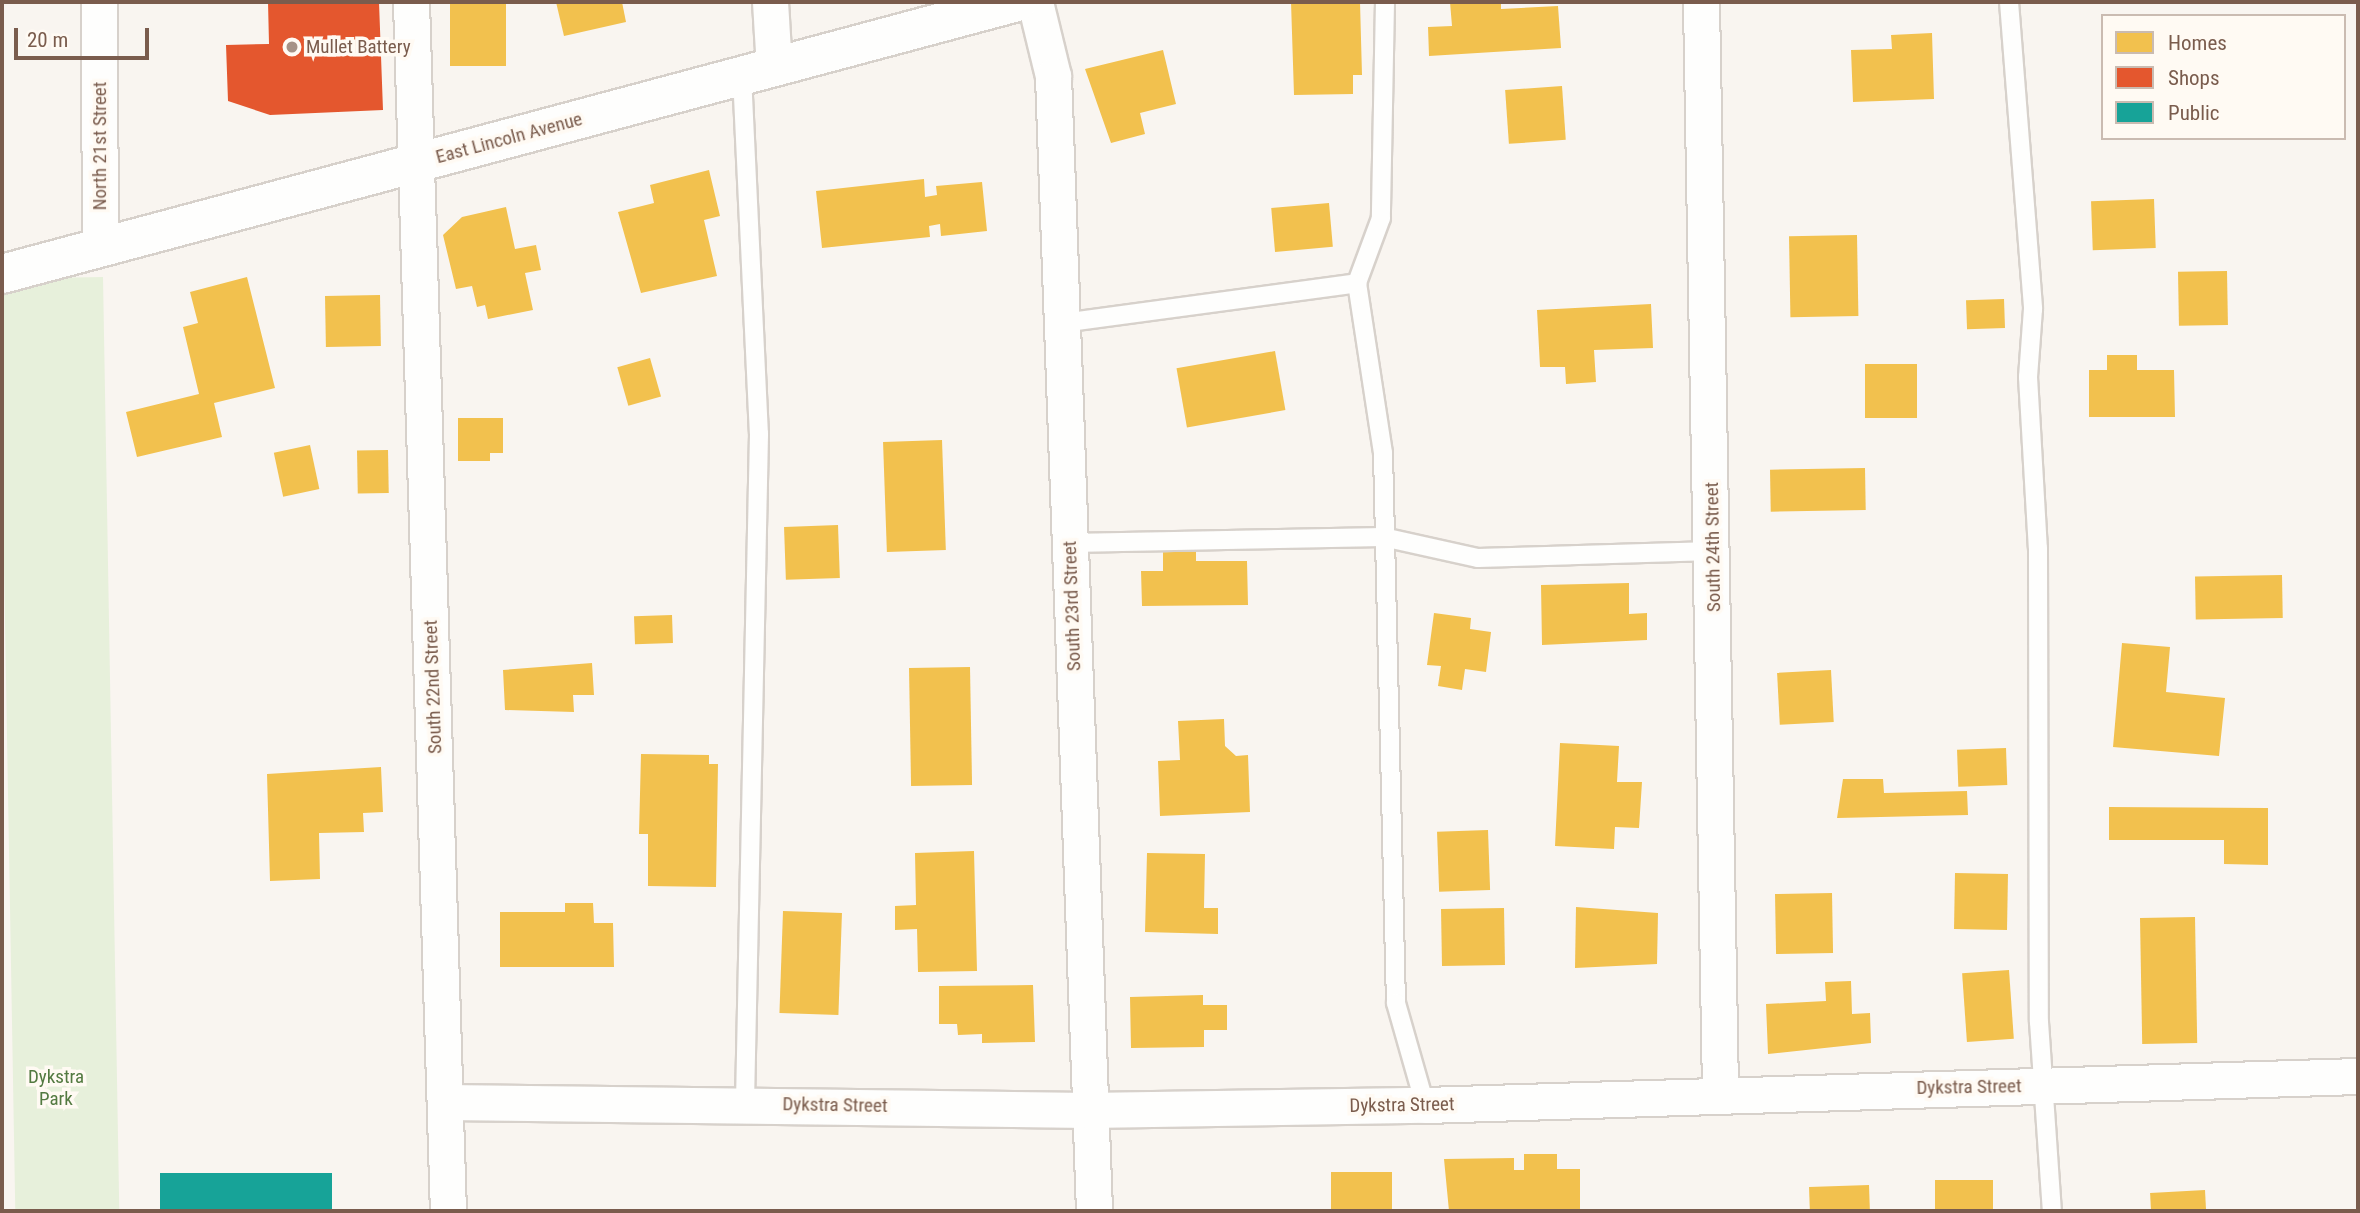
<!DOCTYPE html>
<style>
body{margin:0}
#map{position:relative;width:2360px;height:1213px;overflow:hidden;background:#f9f5f0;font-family:"Roboto Condensed",sans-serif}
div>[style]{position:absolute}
.green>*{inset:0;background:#e7f0db;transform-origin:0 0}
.homes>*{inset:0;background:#f2c14e;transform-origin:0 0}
.shops>*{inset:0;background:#e4572e}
.public>*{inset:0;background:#17a398;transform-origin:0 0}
.roads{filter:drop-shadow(2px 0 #d7d1cb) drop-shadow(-2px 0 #d7d1cb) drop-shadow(0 2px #d7d1cb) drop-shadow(0 -2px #d7d1cb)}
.lane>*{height:18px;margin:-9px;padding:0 9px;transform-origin:9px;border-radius:9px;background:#fefefd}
.street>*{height:35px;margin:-17.5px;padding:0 17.5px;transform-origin:17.5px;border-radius:17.5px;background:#fefefd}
.secondary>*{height:38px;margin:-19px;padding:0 19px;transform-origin:19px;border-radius:19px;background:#fefefd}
.dots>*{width:19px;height:19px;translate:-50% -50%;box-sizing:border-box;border:4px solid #fffaf3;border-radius:50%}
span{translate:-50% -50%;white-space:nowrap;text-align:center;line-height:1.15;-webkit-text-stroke:7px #fffaf3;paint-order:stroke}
.poi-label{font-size:19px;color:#7a5c4d}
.left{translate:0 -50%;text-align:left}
.street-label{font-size:19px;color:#7a5c4d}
.park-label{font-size:19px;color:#537a41}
.frame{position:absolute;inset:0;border:4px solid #7a5c4d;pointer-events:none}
.legend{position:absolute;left:2101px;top:14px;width:245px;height:126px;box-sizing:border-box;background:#fffaf3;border:2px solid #cabbb1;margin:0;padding:9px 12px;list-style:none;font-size:21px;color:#7a5c4d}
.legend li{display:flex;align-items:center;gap:14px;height:35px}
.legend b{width:35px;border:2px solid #cabbb1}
.scale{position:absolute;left:14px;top:28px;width:135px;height:32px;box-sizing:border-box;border:4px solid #7a5c4d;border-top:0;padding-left:9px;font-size:21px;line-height:24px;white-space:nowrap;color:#7a5c4d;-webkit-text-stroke:5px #fffaf3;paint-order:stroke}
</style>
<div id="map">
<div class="green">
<div style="left:103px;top:277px;width:934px;height:104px;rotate:89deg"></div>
</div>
<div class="homes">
<div style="left:450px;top:2px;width:56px;height:64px"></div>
<div style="clip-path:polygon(556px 2px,622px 2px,626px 22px,564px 36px)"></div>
<div style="clip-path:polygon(1291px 2px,1360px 2px,1362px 75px,1353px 75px,1353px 94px,1294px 95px)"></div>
<div style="clip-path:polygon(1450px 2px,1501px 2px,1501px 9px,1558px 6px,1561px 48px,1429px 56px,1428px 27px,1452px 26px)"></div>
<div style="clip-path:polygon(1932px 33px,1934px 99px,1853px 102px,1851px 50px,1892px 49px,1891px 35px)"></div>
<div style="clip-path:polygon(1163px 50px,1176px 104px,1140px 113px,1145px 134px,1111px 143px,1085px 69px)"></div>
<div style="left:1562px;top:86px;width:54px;height:57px;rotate:86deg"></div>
<div style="clip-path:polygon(709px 170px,720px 216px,704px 220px,717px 276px,641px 293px,618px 212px,654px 203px,650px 185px)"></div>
<div style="clip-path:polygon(924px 179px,925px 197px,937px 195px,936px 186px,982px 182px,987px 231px,941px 236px,940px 224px,929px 226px,930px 237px,822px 248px,816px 191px)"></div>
<div style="left:2154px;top:199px;width:49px;height:63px;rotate:88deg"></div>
<div style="left:1329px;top:203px;width:44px;height:58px;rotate:85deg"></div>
<div style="clip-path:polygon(506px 207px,515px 249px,536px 245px,541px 270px,525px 273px,533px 310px,488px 319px,485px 305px,477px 307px,472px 286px,456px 289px,443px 235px,462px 217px)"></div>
<div style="left:1857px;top:235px;width:81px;height:68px;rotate:89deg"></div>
<div style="left:2227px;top:271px;width:54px;height:49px;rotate:89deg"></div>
<div style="clip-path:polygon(247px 277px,275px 388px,214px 403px,222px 437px,137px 457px,126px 412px,199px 394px,183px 327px,198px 323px,190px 292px)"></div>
<div style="left:380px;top:295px;width:51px;height:55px;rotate:89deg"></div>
<div style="left:2004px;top:299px;width:29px;height:38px;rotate:88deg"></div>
<div style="clip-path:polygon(1651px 304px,1653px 348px,1594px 350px,1596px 382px,1566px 384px,1565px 367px,1540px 367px,1537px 310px)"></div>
<div style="left:1275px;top:351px;width:60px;height:100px;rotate:80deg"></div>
<div style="clip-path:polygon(2107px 355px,2137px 355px,2137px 370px,2174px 370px,2175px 417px,2089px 417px,2089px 370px,2107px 370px)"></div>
<div style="left:650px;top:358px;width:40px;height:34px;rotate:74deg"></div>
<div style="left:1865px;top:364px;width:52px;height:54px"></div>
<div style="clip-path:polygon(458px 418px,503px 418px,503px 453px,490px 453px,490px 461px,458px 461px)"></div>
<div style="left:942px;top:440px;width:110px;height:59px;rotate:88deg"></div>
<div style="left:310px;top:445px;width:45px;height:37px;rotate:78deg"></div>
<div style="left:388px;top:450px;width:43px;height:31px;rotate:89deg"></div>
<div style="left:1865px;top:468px;width:42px;height:95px;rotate:89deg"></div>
<div style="left:838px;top:525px;width:53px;height:54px;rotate:88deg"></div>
<div style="clip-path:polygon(1196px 550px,1196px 561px,1247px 561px,1248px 605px,1142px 606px,1141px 571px,1163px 571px,1163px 551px)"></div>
<div style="left:2282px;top:575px;width:43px;height:87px;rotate:89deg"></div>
<div style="clip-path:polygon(1629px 583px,1629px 614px,1647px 613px,1647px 640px,1542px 645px,1541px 585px)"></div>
<div style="clip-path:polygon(1434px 613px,1471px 618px,1470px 629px,1491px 632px,1486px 672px,1465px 669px,1462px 690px,1438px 686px,1441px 666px,1427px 665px)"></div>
<div style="left:672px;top:615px;width:28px;height:38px;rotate:88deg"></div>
<div style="clip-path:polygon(2122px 643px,2170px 647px,2166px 692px,2225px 698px,2219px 756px,2113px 747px)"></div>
<div style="clip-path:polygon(592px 663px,594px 695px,573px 695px,574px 712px,505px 710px,503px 670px)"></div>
<div style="left:970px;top:667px;width:118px;height:61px;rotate:89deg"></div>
<div style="left:1831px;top:670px;width:52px;height:54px;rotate:87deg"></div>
<div style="clip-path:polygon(1224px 719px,1225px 746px,1236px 756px,1248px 755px,1250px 812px,1160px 816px,1158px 761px,1180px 760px,1178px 721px)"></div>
<div style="clip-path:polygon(1560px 743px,1619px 746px,1617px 782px,1642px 782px,1639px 828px,1615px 827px,1614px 849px,1555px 846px)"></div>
<div style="left:2006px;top:748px;width:37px;height:49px;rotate:88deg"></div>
<div style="clip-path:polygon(641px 754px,709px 755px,709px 764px,718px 764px,716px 887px,648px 886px,648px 834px,639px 834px)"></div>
<div style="clip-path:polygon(381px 767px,383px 812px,363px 813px,364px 832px,319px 833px,320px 879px,270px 881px,267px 774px)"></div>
<div style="clip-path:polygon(1843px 779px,1883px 779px,1884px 793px,1967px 791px,1968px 815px,1837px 818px)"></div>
<div style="clip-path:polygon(2109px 807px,2268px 808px,2268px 865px,2224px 864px,2224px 840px,2109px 840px)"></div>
<div style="left:1488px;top:830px;width:60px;height:51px;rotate:88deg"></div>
<div style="clip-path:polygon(974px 851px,977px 971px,918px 972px,917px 929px,895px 930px,895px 906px,916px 905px,915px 853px)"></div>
<div style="clip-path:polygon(1147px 853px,1205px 854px,1204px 908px,1218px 908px,1218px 934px,1145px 932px)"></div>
<div style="left:1955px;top:873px;width:53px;height:56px;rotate:1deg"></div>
<div style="left:1832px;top:893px;width:60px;height:57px;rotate:89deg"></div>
<div style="clip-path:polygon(565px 903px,593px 903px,594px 923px,613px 923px,614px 967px,500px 967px,500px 912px,565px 912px)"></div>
<div style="clip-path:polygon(1576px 907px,1658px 913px,1657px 964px,1575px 968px)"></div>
<div style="left:1504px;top:908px;width:57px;height:63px;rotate:89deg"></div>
<div style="left:783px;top:911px;width:59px;height:102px;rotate:2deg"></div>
<div style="left:2195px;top:917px;width:126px;height:55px;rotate:89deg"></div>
<div style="left:2009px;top:970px;width:69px;height:47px;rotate:86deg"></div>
<div style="clip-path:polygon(1851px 981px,1852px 1014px,1870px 1013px,1871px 1043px,1768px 1054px,1766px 1004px,1826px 1001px,1825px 982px)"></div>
<div style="clip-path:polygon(1033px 985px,1035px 1042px,982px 1043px,982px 1034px,958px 1035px,957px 1024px,939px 1024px,939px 986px)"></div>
<div style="clip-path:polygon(1203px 995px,1203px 1005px,1227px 1005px,1227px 1030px,1204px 1030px,1204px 1047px,1131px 1048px,1130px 997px)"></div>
<div style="clip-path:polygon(1524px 1154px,1557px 1154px,1557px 1169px,1580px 1169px,1580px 1211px,1449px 1211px,1444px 1159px,1514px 1158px,1514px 1170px,1524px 1170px)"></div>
<div style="left:1331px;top:1172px;width:61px;height:39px"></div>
<div style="left:1993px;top:1180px;width:31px;height:58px;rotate:90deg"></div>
<div style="left:1869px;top:1185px;width:26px;height:60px;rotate:88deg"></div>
<div style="left:2205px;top:1190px;width:21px;height:55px;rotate:87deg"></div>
</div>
<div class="shops">
<div style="clip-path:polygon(268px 2px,379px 2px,383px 110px,270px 115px,228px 101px,226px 45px,269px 44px)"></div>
</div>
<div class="public">
<div style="left:332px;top:1173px;width:38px;height:172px;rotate:90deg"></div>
</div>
<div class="roads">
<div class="lane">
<div style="left:1385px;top:2px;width:216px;rotate:91.1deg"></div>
<div style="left:1381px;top:218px;width:69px;rotate:110.3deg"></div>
<div style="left:1357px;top:283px;width:172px;rotate:81.3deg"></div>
<div style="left:1383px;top:453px;width:550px;rotate:88.65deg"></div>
<div style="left:1396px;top:1003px;width:106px;rotate:74.1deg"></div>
<div style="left:2009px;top:2px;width:308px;rotate:85.5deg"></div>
<div style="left:2033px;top:309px;width:68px;rotate:94.2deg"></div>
<div style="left:2028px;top:377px;width:171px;rotate:86.7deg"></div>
<div style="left:2038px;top:548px;width:474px;rotate:89.9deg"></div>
<div style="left:2039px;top:1022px;width:189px;rotate:86.1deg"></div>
<div style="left:742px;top:75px;width:359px;rotate:87.3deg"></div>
<div style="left:759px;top:434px;width:670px;rotate:91.2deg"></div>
<div style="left:1063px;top:323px;width:297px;rotate:-7.7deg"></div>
<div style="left:1070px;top:543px;width:313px;rotate:-1.1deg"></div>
<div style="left:1383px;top:537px;width:97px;rotate:12.5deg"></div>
<div style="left:1478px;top:558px;width:235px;rotate:-1.7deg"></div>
</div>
<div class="street">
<div style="left:99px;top:2px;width:246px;rotate:89.8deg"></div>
<div style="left:411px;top:2px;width:1210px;rotate:88.25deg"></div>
<div style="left:770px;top:2px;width:65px;rotate:86.5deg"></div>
<div style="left:1035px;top:2px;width:76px;rotate:76.3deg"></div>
<div style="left:1053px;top:76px;width:1136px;rotate:87.93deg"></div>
<div style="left:1701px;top:2px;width:1091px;rotate:89deg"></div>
<div style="left:446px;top:1102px;width:642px;rotate:0.71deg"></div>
<div style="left:1088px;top:1110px;width:337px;rotate:-0.9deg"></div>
<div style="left:1425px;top:1105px;width:933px;rotate:-1.78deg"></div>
</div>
<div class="secondary">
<div style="left:2px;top:274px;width:1051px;rotate:-15deg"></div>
</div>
</div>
<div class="dots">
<div style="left:292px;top:47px;background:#a69286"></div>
</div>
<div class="poi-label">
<span class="left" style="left:306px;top:47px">Mullet Battery</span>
</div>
<div class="street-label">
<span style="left:509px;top:138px;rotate:-15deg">East Lincoln Avenue</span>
<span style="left:100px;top:146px;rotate:-90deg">North 21st Street</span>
<span style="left:1713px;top:547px;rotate:-91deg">South 24th Street</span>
<span style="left:1072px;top:606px;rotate:-92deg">South 23rd Street</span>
<span style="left:433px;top:687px;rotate:-92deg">South 22nd Street</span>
<span style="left:1969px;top:1087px;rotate:-1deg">Dykstra Street</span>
<span style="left:835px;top:1105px;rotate:1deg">Dykstra Street</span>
<span style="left:1402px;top:1105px;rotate:-1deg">Dykstra Street</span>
</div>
<div class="park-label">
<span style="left:56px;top:1088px">Dykstra<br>Park</span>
</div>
<div class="frame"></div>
<ul class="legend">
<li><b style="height:19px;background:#f2c14e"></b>Homes</li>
<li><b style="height:19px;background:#e4572e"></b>Shops</li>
<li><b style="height:19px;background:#17a398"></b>Public</li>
</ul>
<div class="scale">20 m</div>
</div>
